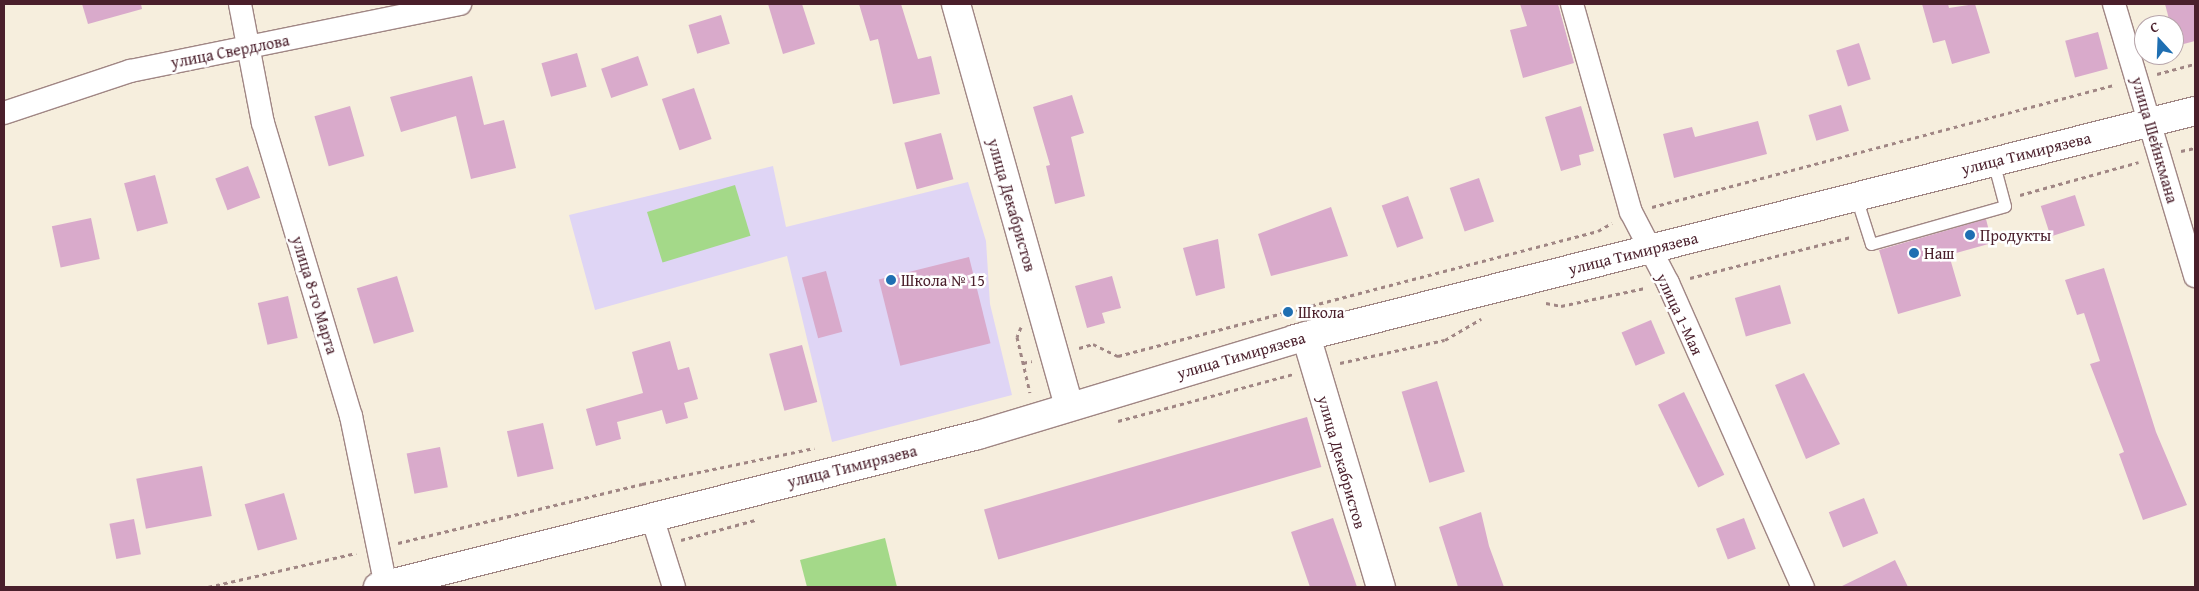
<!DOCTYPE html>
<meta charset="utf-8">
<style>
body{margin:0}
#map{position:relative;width:2199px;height:591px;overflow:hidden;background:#f6eedd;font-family:"Gentium Book Plus",serif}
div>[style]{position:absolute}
.built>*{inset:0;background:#dfd5f5}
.green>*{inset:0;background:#a4d989;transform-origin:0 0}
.building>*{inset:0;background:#d9aacb;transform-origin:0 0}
.path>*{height:3px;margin-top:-1.5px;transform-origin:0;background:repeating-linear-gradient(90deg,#a08684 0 4px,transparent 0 8px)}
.roads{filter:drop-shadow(1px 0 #a08684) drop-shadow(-1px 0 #a08684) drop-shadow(0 1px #a08684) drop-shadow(0 -1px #a08684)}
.lane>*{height:11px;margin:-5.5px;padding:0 5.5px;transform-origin:5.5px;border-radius:5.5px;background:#fff}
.street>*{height:22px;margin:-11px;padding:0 11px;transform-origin:11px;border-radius:11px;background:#fff}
.secondary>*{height:28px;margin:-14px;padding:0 14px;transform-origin:14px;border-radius:14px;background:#fff}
.dots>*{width:14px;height:14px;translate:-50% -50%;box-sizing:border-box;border:2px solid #fff;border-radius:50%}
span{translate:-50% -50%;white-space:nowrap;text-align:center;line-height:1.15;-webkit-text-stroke:5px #fff;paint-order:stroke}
.street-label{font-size:16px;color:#4a1f2b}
.poi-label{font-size:16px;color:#4a1f2b}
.left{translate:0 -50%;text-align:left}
.frame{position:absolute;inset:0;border:5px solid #4a1f2b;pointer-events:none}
.north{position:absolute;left:2134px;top:15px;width:50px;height:50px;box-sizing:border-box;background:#fff;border:1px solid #b7a5aa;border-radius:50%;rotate:340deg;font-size:14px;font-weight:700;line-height:20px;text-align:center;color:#4a1f2b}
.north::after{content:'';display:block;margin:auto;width:18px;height:22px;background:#1f6fb2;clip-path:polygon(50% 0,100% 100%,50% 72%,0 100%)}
</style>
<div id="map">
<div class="built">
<div style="clip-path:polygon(773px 166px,786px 227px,968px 182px,986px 241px,990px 304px,1012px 395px,832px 442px,787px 256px,595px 310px,569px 215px)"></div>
</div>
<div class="green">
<div style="left:735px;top:185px;width:53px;height:92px;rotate:73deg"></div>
<div style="clip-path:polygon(885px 538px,897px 587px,807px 587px,800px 560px)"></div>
</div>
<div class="building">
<div style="clip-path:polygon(82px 4px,141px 4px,142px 9px,88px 24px)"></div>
<div style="clip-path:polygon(768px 4px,802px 4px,815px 44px,783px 54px)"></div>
<div style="clip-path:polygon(859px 4px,901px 4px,918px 59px,931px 56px,940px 94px,893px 104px,878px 39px,870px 41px)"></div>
<div style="clip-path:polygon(1520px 4px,1558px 4px,1574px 63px,1523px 78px,1510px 30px,1527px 26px)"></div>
<div style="clip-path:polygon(1922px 4px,1948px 4px,1949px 8px,1975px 4px,1990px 53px,1952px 64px,1945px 40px,1933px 43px)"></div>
<div style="clip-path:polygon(2165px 4px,2195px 4px,2195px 41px,2176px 46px)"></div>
<div style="left:721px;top:15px;width:30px;height:34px;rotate:73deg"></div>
<div style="left:2098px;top:32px;width:38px;height:34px;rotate:75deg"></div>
<div style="left:1859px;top:43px;width:38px;height:24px;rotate:72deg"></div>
<div style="left:577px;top:53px;width:35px;height:37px;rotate:74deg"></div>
<div style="left:638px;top:56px;width:31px;height:39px;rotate:71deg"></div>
<div style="clip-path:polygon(472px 76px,484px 125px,504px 120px,516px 168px,471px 179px,456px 116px,401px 132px,390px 97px)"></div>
<div style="left:694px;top:88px;width:54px;height:34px;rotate:71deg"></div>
<div style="clip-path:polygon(1072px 95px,1084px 133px,1071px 137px,1085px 196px,1055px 204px,1046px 166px,1050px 165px,1033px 107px)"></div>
<div style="left:1841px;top:105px;width:27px;height:34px;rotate:73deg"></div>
<div style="left:350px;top:106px;width:52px;height:37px;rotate:74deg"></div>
<div style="clip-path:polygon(1581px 106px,1594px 151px,1579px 155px,1581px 165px,1561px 171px,1545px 117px)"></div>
<div style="clip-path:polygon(1758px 121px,1767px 154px,1674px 178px,1663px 134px,1692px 127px,1695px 137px)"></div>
<div style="left:941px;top:133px;width:48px;height:38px;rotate:75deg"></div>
<div style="left:248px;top:166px;width:34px;height:35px;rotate:69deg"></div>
<div style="left:155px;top:175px;width:50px;height:32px;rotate:75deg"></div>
<div style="left:1479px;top:178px;width:46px;height:31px;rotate:71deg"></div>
<div style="left:2075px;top:195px;width:32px;height:36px;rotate:72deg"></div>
<div style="left:1408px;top:196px;width:45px;height:28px;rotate:70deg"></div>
<div style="clip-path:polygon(1331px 207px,1348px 256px,1271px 276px,1258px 234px)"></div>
<div style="left:91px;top:218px;width:42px;height:40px;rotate:78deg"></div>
<div style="clip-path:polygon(1986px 219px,1992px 243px,1949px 255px,1961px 296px,1898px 314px,1879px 250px)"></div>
<div style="clip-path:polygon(1218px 239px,1225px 288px,1196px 296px,1183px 248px)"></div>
<div style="left:969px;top:257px;width:89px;height:93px;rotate:76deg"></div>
<div style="clip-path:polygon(2104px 268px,2156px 432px,2187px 505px,2143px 520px,2119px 454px,2124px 452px,2090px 364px,2100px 361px,2084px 313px,2077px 315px,2065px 280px)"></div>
<div style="left:826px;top:271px;width:63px;height:25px;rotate:75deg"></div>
<div style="left:397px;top:276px;width:58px;height:42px;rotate:73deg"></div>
<div style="clip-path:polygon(1112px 276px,1121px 308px,1102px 313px,1105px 323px,1087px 328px,1075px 286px)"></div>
<div style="left:1780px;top:285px;width:40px;height:47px;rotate:74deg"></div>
<div style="left:288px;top:296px;width:43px;height:31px;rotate:77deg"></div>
<div style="left:1651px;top:320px;width:36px;height:32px;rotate:67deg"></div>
<div style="clip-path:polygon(670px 341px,678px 370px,689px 367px,698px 399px,684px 403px,688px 418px,666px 424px,662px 410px,617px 422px,621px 439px,596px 446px,586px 409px,643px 393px,632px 352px)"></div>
<div style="left:802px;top:345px;width:59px;height:34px;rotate:75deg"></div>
<div style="clip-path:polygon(1804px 373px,1840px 444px,1806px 459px,1775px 385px)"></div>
<div style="left:1437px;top:381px;width:95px;height:37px;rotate:73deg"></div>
<div style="left:1684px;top:392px;width:92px;height:29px;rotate:64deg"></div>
<div style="left:1307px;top:417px;width:52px;height:336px;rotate:74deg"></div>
<div style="left:543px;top:423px;width:47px;height:37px;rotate:77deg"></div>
<div style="left:440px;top:447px;width:41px;height:34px;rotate:79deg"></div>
<div style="left:202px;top:466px;width:51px;height:67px;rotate:79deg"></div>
<div style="left:284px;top:493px;width:48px;height:41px;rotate:74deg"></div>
<div style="left:1864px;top:498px;width:38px;height:38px;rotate:68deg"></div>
<div style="clip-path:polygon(1481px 512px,1489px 546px,1504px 587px,1458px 587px,1439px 527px)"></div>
<div style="clip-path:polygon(1333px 518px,1357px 587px,1310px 587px,1291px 532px)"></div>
<div style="left:1744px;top:518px;width:33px;height:30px;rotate:69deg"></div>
<div style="left:134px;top:519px;width:36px;height:25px;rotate:79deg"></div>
<div style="clip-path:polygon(1895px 560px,1908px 587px,1840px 587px,1887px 564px)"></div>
</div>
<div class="path">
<div style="left:2157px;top:74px;width:39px;rotate:-15deg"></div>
<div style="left:2181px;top:151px;width:14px;rotate:-12deg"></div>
<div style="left:2020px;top:195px;width:123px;rotate:-15.5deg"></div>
<div style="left:1652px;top:207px;width:479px;rotate:-14.8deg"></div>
<div style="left:1690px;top:278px;width:166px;rotate:-14.3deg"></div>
<div style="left:1546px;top:303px;width:15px;rotate:11deg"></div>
<div style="left:1561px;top:306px;width:86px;rotate:-12.1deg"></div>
<div style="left:1021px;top:327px;width:11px;rotate:112deg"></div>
<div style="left:1017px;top:337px;width:57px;rotate:76.9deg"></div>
<div style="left:1079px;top:348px;width:15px;rotate:-16deg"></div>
<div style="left:1093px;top:344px;width:28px;rotate:26deg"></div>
<div style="left:1118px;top:356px;width:496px;rotate:-14.6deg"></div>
<div style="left:1598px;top:231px;width:16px;rotate:-30deg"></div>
<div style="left:1023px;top:363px;width:9px;rotate:-13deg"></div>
<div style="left:1340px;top:363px;width:107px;rotate:-12.4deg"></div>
<div style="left:1445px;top:340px;width:42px;rotate:-30.3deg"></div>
<div style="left:1118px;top:421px;width:181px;rotate:-15deg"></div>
<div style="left:681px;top:540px;width:77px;rotate:-15.1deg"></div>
<div style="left:398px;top:543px;width:251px;rotate:-13.6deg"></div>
<div style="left:642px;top:484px;width:176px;rotate:-11.8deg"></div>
<div style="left:208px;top:587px;width:152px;rotate:-12.9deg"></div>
</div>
<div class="roads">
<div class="lane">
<div style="left:1856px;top:197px;width:49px;rotate:72.3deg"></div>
<div style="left:1871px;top:244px;width:139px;rotate:-15.8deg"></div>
<div style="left:2005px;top:206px;width:47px;rotate:-104.9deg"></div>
</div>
<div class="street">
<div style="left:240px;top:4px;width:121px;rotate:79.1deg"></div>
<div style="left:263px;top:123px;width:306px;rotate:73.3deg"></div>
<div style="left:351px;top:416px;width:175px;rotate:78.4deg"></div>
<div style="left:1572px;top:4px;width:216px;rotate:74.2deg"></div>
<div style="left:1631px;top:212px;width:80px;rotate:62.5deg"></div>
<div style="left:1668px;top:283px;width:333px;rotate:66.1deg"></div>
<div style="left:2114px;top:4px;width:284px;rotate:73.4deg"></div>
<div style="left:4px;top:113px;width:133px;rotate:-18.4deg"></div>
<div style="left:130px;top:71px;width:337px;rotate:-11.5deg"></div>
<div style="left:652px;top:517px;width:73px;rotate:72.6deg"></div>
</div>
<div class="secondary">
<div style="left:956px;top:4px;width:417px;rotate:74.3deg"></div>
<div style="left:1306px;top:336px;width:262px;rotate:73.4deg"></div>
<div style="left:378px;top:587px;width:619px;rotate:-14.22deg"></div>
<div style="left:978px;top:435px;width:331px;rotate:-16.8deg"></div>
<div style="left:1295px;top:339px;width:928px;rotate:-14.22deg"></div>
</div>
</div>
<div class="dots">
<div style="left:1970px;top:235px;background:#1f6fb2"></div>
<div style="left:1914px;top:253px;background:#1f6fb2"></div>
<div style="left:891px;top:280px;background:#1f6fb2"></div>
<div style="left:1288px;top:312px;background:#1f6fb2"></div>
</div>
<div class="street-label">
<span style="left:230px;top:51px;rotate:-11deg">улица Свердлова</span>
<span style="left:2155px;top:140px;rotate:74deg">улица Шейнкмана</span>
<span style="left:2026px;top:153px;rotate:-14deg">улица Тимирязева</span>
<span style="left:1012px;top:205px;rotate:74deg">улица Декабристов</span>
<span style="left:1633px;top:253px;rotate:-14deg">улица Тимирязева</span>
<span style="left:315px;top:295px;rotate:73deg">улица 8-го Марта</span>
<span style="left:1680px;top:314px;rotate:65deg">улица 1-Мая</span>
<span style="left:1241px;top:355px;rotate:-16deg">улица Тимирязева</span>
<span style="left:1342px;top:462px;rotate:74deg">улица Декабристов</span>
<span style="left:852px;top:466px;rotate:-14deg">улица Тимирязева</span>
</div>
<div class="poi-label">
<span class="left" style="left:1980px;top:235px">Продукты</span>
<span class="left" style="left:1924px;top:253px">Наш</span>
<span class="left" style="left:901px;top:280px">Школа № 15</span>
<span class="left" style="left:1298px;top:312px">Школа</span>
</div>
<div class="frame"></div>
<div class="north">С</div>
</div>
